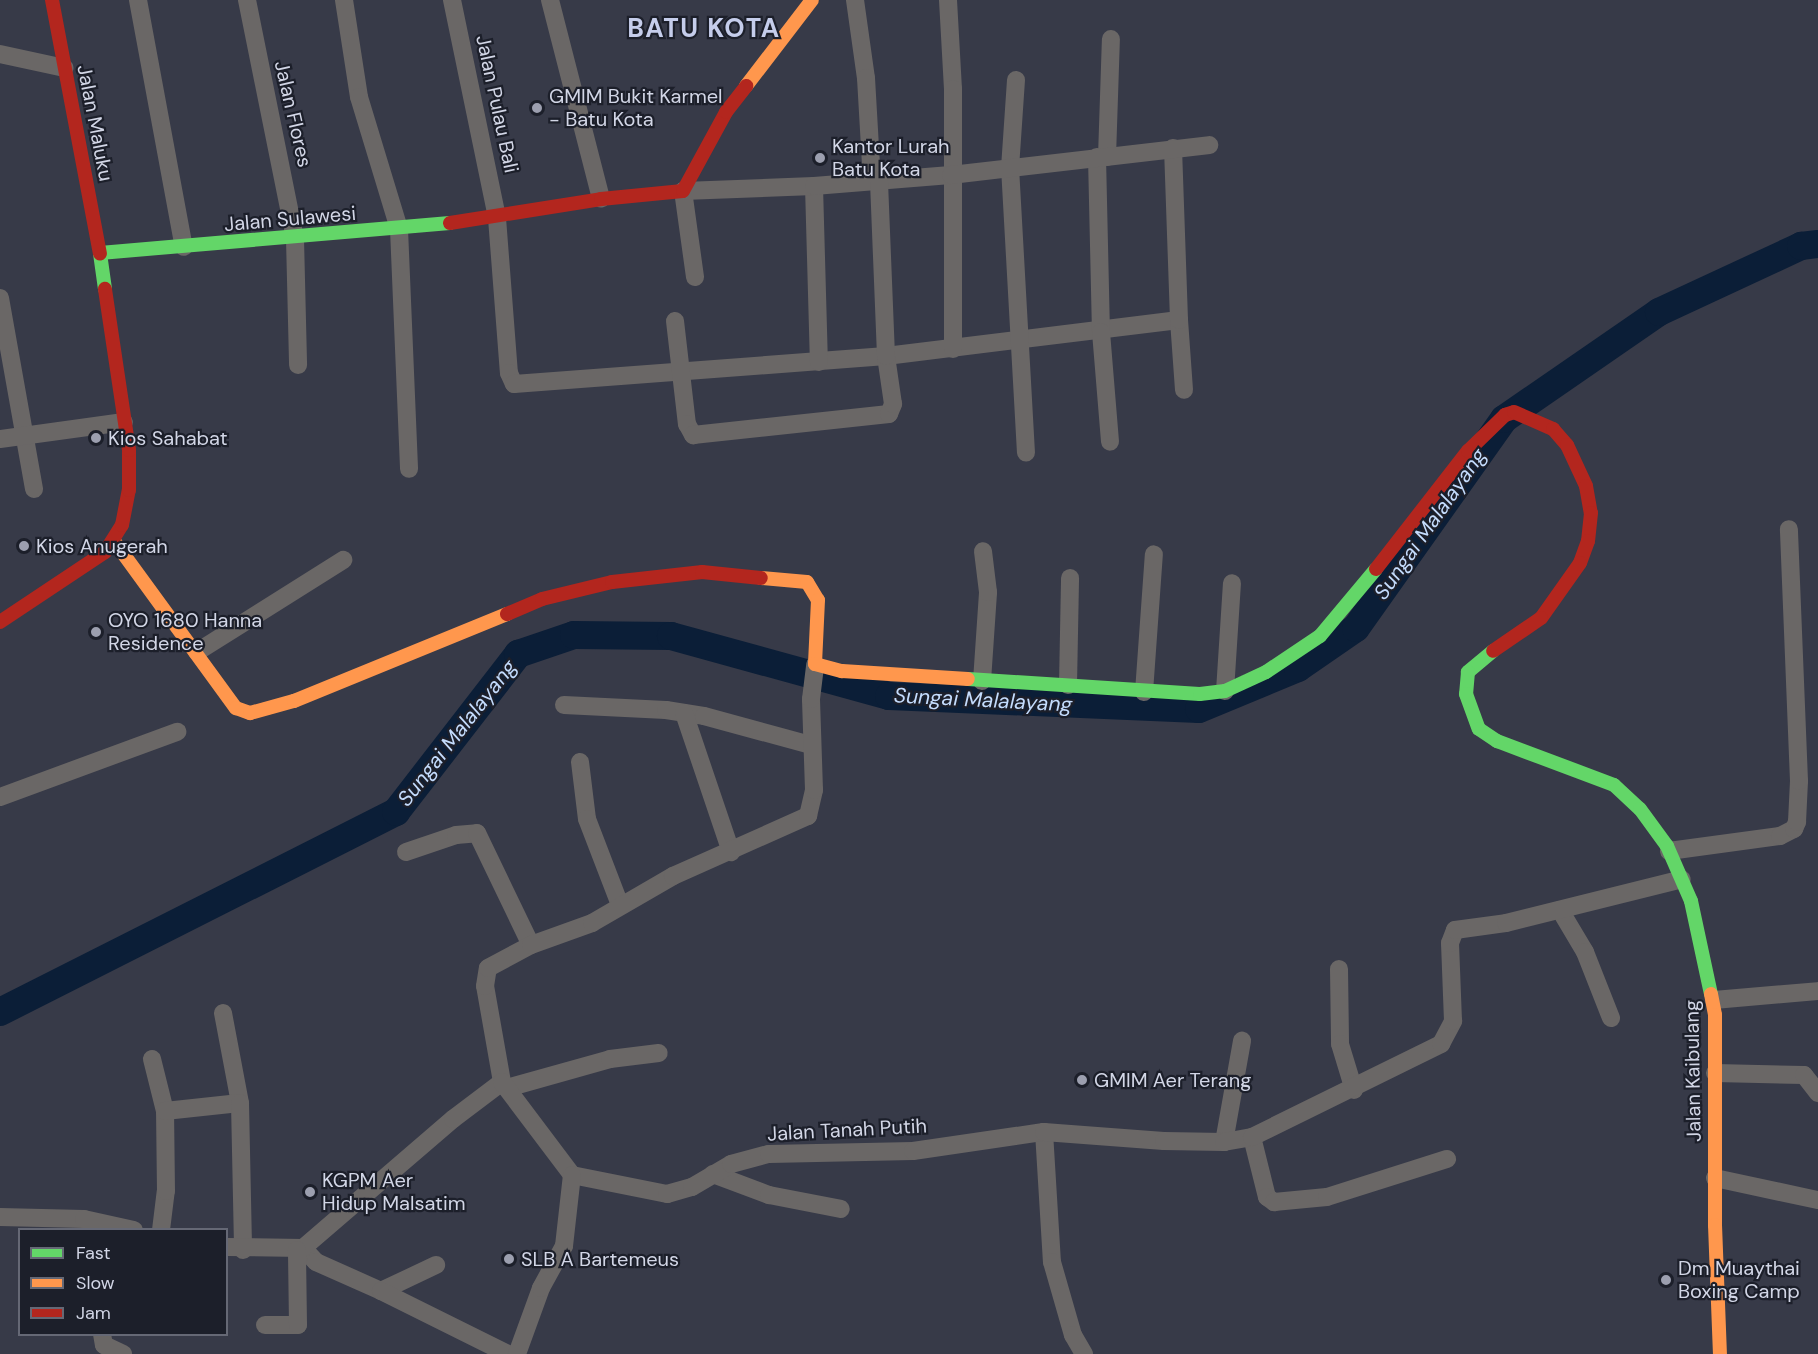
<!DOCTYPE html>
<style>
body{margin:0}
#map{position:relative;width:1818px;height:1354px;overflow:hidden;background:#373a48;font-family:"DM Sans",sans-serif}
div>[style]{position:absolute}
.river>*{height:28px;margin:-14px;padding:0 14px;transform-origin:14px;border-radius:14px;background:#0b1e37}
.street>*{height:18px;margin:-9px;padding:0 9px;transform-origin:9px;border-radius:9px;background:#6a6766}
.fast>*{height:14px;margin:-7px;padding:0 7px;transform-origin:7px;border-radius:7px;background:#63d668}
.slow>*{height:14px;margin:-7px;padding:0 7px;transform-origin:7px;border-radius:7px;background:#ff974d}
.jam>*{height:14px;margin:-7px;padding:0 7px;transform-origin:7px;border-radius:7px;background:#b3261e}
.dots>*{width:16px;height:16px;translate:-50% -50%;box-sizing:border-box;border:3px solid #1c1f2a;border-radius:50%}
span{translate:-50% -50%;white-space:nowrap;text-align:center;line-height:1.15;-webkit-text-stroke:4.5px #1c1f2a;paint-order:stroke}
.poi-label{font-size:20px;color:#d2d6e6}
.left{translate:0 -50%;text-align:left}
.street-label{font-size:20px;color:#d2d6e6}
.water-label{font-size:21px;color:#c4dcfd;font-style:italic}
.district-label{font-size:26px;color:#c5cdeb;font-weight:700;letter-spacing:1.5px}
.legend{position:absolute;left:18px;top:1228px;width:210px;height:108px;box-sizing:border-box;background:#1c1f2a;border:2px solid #656875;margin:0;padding:8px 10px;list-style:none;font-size:18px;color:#d2d6e6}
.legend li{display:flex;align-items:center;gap:12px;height:30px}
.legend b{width:30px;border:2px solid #656875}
</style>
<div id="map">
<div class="river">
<div style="left:0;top:1012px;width:444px;rotate:-26.8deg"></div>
<div style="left:396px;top:812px;width:200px;rotate:-52.3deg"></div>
<div style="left:518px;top:654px;width:59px;rotate:-18.7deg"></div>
<div style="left:574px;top:635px;width:97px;rotate:0.6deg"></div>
<div style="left:671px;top:636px;width:226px;rotate:15.4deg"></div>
<div style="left:889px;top:696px;width:310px;rotate:2.4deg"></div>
<div style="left:1199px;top:709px;width:107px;rotate:-22.5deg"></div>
<div style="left:1298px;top:668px;width:70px;rotate:-34.6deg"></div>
<div style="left:1356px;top:628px;width:256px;rotate:-54.7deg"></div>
<div style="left:1504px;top:419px;width:188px;rotate:-34.6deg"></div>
<div style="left:1659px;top:312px;width:157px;rotate:-24.9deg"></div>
<div style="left:1801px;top:246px;width:17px;rotate:-7deg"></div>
</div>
<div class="street">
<div style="left:138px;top:0;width:251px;rotate:79.5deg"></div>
<div style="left:247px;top:0;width:244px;rotate:78.6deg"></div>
<div style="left:295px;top:239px;width:126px;rotate:88.6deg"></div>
<div style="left:344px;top:0;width:98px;rotate:81.2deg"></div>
<div style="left:359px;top:97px;width:138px;rotate:73.1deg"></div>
<div style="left:399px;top:229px;width:240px;rotate:87.6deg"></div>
<div style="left:452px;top:0;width:223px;rotate:78.3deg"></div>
<div style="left:497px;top:218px;width:155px;rotate:85.6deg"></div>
<div style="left:509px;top:373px;width:12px;rotate:66deg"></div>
<div style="left:514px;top:384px;width:373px;rotate:-4.3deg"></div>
<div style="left:886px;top:356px;width:295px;rotate:-7deg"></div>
<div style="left:1179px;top:320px;width:70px;rotate:85.9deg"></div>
<div style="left:550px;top:0;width:205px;rotate:75.6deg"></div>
<div style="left:855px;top:0;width:79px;rotate:82deg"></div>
<div style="left:866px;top:78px;width:103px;rotate:86.7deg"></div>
<div style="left:948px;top:0;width:89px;rotate:86.8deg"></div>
<div style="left:953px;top:89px;width:260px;rotate:90deg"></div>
<div style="left:0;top:54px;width:66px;rotate:12.2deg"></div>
<div style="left:1016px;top:80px;width:87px;rotate:93.9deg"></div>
<div style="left:1010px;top:167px;width:286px;rotate:86.8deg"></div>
<div style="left:1173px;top:148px;width:172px;rotate:88deg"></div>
<div style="left:1097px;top:157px;width:175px;rotate:88.7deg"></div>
<div style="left:1101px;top:332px;width:110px;rotate:85.3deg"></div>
<div style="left:1107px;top:157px;width:118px;rotate:-88.1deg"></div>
<div style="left:814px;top:186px;width:176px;rotate:88.4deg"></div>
<div style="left:695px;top:277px;width:87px;rotate:-97.9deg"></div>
<div style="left:683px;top:191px;width:131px;rotate:-2.2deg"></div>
<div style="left:814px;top:186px;width:137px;rotate:-4.6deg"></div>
<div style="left:951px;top:175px;width:260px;rotate:-6.6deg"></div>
<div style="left:0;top:298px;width:194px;rotate:79.9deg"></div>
<div style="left:675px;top:321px;width:104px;rotate:83.4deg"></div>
<div style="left:687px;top:424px;width:13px;rotate:61deg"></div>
<div style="left:693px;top:435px;width:197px;rotate:-6.1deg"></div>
<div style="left:889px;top:414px;width:11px;rotate:-68deg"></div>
<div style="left:893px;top:404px;width:49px;rotate:-98.3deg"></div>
<div style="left:886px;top:356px;width:175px;rotate:-92.3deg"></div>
<div style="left:0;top:439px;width:125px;rotate:-7.8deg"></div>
<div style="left:197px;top:652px;width:173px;rotate:-32.2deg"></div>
<div style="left:982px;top:681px;width:89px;rotate:-86.1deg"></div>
<div style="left:988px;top:592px;width:41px;rotate:-97deg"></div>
<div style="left:1068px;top:685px;width:107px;rotate:-88.9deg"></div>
<div style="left:1225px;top:691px;width:108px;rotate:-86.3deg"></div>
<div style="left:1144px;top:692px;width:138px;rotate:-85.9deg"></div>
<div style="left:564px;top:705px;width:102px;rotate:2.8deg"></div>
<div style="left:666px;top:710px;width:38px;rotate:9deg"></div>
<div style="left:704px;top:716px;width:111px;rotate:15.2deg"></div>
<div style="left:684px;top:713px;width:147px;rotate:71.3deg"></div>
<div style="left:580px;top:762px;width:57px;rotate:83deg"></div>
<div style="left:587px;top:819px;width:92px;rotate:69deg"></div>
<div style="left:0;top:797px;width:189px;rotate:-20.2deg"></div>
<div style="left:1669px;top:851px;width:112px;rotate:-7.7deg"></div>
<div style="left:1780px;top:836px;width:16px;rotate:-27deg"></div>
<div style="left:1794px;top:829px;width:8px;rotate:-67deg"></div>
<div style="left:1797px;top:822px;width:41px;rotate:-87.2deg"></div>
<div style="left:1799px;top:781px;width:252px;rotate:-92.3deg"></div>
<div style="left:406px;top:852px;width:53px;rotate:-18.8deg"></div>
<div style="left:456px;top:835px;width:21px;rotate:-5deg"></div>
<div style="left:477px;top:833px;width:124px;rotate:64.3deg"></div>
<div style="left:1560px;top:910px;width:49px;rotate:59.2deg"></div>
<div style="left:1585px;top:952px;width:71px;rotate:68.5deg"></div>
<div style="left:1339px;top:969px;width:75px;rotate:89.2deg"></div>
<div style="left:1340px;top:1044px;width:48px;rotate:73.1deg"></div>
<div style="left:1714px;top:1000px;width:104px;rotate:-4.9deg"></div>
<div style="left:223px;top:1013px;width:92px;rotate:79.3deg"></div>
<div style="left:152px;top:1059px;width:54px;rotate:76deg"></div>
<div style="left:1715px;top:1073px;width:89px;rotate:1.3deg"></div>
<div style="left:1804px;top:1075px;width:23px;rotate:52deg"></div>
<div style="left:502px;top:1082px;width:97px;rotate:-100deg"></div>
<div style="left:485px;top:986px;width:18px;rotate:-81deg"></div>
<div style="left:488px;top:968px;width:49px;rotate:-28.1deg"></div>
<div style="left:531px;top:945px;width:65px;rotate:-19.8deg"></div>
<div style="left:592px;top:923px;width:94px;rotate:-30.1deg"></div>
<div style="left:673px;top:876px;width:148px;rotate:-24deg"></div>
<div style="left:808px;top:816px;width:27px;rotate:-77deg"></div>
<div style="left:814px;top:790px;width:91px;rotate:-91.9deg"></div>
<div style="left:811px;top:699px;width:35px;rotate:-83deg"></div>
<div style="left:507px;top:1088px;width:107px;rotate:-15.7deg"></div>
<div style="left:610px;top:1059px;width:49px;rotate:-7deg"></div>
<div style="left:1044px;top:1132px;width:130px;rotate:86.5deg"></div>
<div style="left:1052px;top:1262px;width:76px;rotate:74deg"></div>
<div style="left:1073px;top:1335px;width:22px;rotate:60deg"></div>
<div style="left:1252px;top:1137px;width:62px;rotate:76deg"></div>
<div style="left:1267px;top:1197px;width:9px;rotate:36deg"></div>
<div style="left:1274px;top:1202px;width:53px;rotate:-5.4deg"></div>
<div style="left:1327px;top:1197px;width:126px;rotate:-17.6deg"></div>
<div style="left:1224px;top:1142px;width:103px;rotate:-79.9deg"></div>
<div style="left:713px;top:1174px;width:60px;rotate:20.6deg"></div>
<div style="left:769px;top:1195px;width:73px;rotate:11deg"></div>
<div style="left:1715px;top:1178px;width:105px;rotate:12.1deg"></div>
<div style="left:0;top:1217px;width:84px;rotate:1.4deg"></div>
<div style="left:84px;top:1219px;width:51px;rotate:12.4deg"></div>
<div style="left:161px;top:1230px;width:39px;rotate:-83deg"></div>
<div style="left:166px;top:1191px;width:80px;rotate:-90.7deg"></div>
<div style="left:165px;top:1111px;width:75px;rotate:-6.1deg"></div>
<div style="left:240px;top:1103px;width:147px;rotate:88.8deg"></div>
<div style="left:226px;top:1247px;width:77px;rotate:0.7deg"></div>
<div style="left:303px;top:1248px;width:19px;rotate:47deg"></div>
<div style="left:316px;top:1262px;width:71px;rotate:24deg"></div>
<div style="left:381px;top:1291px;width:61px;rotate:-25.3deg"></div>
<div style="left:303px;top:1248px;width:198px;rotate:-40.7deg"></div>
<div style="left:453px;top:1119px;width:61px;rotate:-37.1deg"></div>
<div style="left:502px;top:1082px;width:116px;rotate:53deg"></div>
<div style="left:572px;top:1175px;width:97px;rotate:11.3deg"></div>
<div style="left:667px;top:1194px;width:26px;rotate:-16deg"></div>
<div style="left:692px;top:1187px;width:45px;rotate:-30.5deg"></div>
<div style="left:731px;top:1164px;width:39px;rotate:-15deg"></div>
<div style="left:769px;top:1154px;width:144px;rotate:-1.2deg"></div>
<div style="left:913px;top:1151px;width:132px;rotate:-8.3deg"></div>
<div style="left:1044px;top:1132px;width:120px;rotate:4.3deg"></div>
<div style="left:1164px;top:1141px;width:60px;rotate:1deg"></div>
<div style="left:1224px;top:1142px;width:28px;rotate:-10deg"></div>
<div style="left:1252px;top:1137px;width:211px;rotate:-26.2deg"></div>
<div style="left:1441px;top:1044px;width:26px;rotate:-62deg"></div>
<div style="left:1453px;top:1021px;width:78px;rotate:-92.2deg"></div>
<div style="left:1450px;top:943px;width:14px;rotate:-69deg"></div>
<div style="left:1455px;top:930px;width:51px;rotate:-7.8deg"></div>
<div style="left:1506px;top:923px;width:181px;rotate:-14deg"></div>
<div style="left:381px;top:1291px;width:142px;rotate:26.4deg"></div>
<div style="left:265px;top:1325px;width:33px"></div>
<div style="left:298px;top:1325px;width:75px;rotate:-90.8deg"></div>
<div style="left:102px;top:1334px;width:11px;rotate:80deg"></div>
<div style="left:104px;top:1345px;width:21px;rotate:25deg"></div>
<div style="left:517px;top:1354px;width:70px;rotate:-70deg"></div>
<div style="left:541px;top:1288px;width:48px;rotate:-61.3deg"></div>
<div style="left:564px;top:1246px;width:71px;rotate:-83.6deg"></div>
</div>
<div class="fast">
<div style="left:105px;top:289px;width:36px;rotate:-98deg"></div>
<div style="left:100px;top:253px;width:351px;rotate:-4.9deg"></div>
<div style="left:1493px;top:651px;width:33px;rotate:140deg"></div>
<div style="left:1468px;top:672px;width:22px;rotate:95deg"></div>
<div style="left:1466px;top:694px;width:37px;rotate:70deg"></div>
<div style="left:1479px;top:729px;width:22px;rotate:34deg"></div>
<div style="left:1497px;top:741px;width:125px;rotate:20.6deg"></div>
<div style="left:1614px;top:785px;width:35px;rotate:43deg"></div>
<div style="left:1640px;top:809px;width:46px;rotate:53.9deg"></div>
<div style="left:1667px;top:846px;width:60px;rotate:66.4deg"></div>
<div style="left:1691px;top:901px;width:95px;rotate:77.9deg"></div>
<div style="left:968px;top:679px;width:232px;rotate:3.7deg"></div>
<div style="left:1200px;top:694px;width:25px;rotate:-7deg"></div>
<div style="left:1225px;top:691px;width:45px;rotate:-24.9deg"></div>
<div style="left:1266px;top:672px;width:65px;rotate:-33.7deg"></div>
<div style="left:1320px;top:636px;width:87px;rotate:-50.1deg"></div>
</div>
<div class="slow">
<div style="left:746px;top:86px;width:108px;rotate:-52.5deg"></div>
<div style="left:114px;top:541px;width:207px;rotate:53.9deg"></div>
<div style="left:236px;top:708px;width:15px;rotate:20deg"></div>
<div style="left:250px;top:713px;width:46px;rotate:-15.3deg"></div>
<div style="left:294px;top:701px;width:230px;rotate:-22.2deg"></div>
<div style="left:761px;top:578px;width:46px;rotate:5deg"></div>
<div style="left:807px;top:582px;width:21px;rotate:59deg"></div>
<div style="left:818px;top:600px;width:64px;rotate:92.7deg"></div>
<div style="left:815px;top:664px;width:28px;rotate:15deg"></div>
<div style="left:842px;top:671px;width:126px;rotate:3.6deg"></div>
<div style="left:1711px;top:994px;width:21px;rotate:79deg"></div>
<div style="left:1715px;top:1015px;width:210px;rotate:90deg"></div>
<div style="left:1715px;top:1225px;width:129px;rotate:87.8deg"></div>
</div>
<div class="jam">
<div style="left:52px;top:0;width:258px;rotate:79.3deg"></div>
<div style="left:450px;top:223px;width:153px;rotate:-9deg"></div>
<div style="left:601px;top:199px;width:82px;rotate:-5.6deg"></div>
<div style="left:683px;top:191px;width:90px;rotate:-61.4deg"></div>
<div style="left:726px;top:112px;width:33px;rotate:-52deg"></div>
<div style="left:1376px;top:569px;width:150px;rotate:-52.1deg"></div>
<div style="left:1468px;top:451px;width:52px;rotate:-44.2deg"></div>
<div style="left:1505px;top:415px;width:9px;rotate:-18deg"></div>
<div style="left:1514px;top:412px;width:43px;rotate:23.6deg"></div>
<div style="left:1553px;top:429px;width:21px;rotate:49deg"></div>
<div style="left:1567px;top:445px;width:45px;rotate:65.1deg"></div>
<div style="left:1586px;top:486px;width:27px;rotate:80deg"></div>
<div style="left:1591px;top:513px;width:28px;rotate:96deg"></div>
<div style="left:1588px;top:541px;width:23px;rotate:110deg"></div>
<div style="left:1580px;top:563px;width:67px;rotate:125.3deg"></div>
<div style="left:1541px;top:618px;width:58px;rotate:145.5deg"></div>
<div style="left:507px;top:614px;width:38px;rotate:-23deg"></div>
<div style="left:542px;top:599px;width:72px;rotate:-13.7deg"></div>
<div style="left:612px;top:582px;width:91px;rotate:-6.3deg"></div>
<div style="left:702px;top:572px;width:59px;rotate:5.8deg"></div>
<div style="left:0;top:622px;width:126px;rotate:-33.7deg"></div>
<div style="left:105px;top:552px;width:32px;rotate:-58deg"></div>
<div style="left:122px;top:525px;width:36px;rotate:-79deg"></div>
<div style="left:129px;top:490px;width:40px;rotate:-90deg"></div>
<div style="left:129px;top:450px;width:163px;rotate:-98.5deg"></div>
</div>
<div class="dots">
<div style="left:537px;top:108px;background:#9c9faf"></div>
<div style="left:820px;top:158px;background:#9c9faf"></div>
<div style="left:96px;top:438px;background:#9c9faf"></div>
<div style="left:24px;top:546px;background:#9c9faf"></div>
<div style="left:96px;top:632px;background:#9c9faf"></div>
<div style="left:1082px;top:1080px;background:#9c9faf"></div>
<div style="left:310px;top:1192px;background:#9c9faf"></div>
<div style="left:509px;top:1259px;background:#9c9faf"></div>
<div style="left:1666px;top:1280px;background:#9c9faf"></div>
</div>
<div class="poi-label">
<span class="left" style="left:549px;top:108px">GMIM Bukit Karmel<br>- Batu Kota</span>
<span class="left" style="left:832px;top:158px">Kantor Lurah<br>Batu Kota</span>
<span class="left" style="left:108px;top:438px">Kios Sahabat</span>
<span class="left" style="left:36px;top:546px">Kios Anugerah</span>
<span class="left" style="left:108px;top:632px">OYO 1680 Hanna<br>Residence</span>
<span class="left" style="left:1094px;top:1080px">GMIM Aer Terang</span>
<span class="left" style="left:322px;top:1192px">KGPM Aer<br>Hidup Malsatim</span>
<span class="left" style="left:521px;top:1259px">SLB A Bartemeus</span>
<span class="left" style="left:1678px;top:1280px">Dm Muaythai<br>Boxing Camp</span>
</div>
<div class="street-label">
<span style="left:497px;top:104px;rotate:78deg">Jalan Pulau Bali</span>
<span style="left:293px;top:114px;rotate:77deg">Jalan Flores</span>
<span style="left:95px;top:123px;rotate:79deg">Jalan Maluku</span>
<span style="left:290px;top:219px;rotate:-5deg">Jalan Sulawesi</span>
<span style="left:1693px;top:1071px;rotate:-91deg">Jalan Kaibulang</span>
<span style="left:847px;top:1130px;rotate:-3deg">Jalan Tanah Putih</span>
</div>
<div class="water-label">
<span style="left:1430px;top:524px;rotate:-55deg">Sungai Malalayang</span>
<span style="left:983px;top:700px;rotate:3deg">Sungai Malalayang</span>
<span style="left:457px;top:733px;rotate:-52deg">Sungai Malalayang</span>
</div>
<div class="district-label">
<span style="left:704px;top:29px">BATU KOTA</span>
</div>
<ul class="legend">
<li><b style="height:8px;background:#63d668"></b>Fast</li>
<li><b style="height:8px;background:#ff974d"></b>Slow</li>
<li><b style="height:8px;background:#b3261e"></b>Jam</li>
</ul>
</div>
